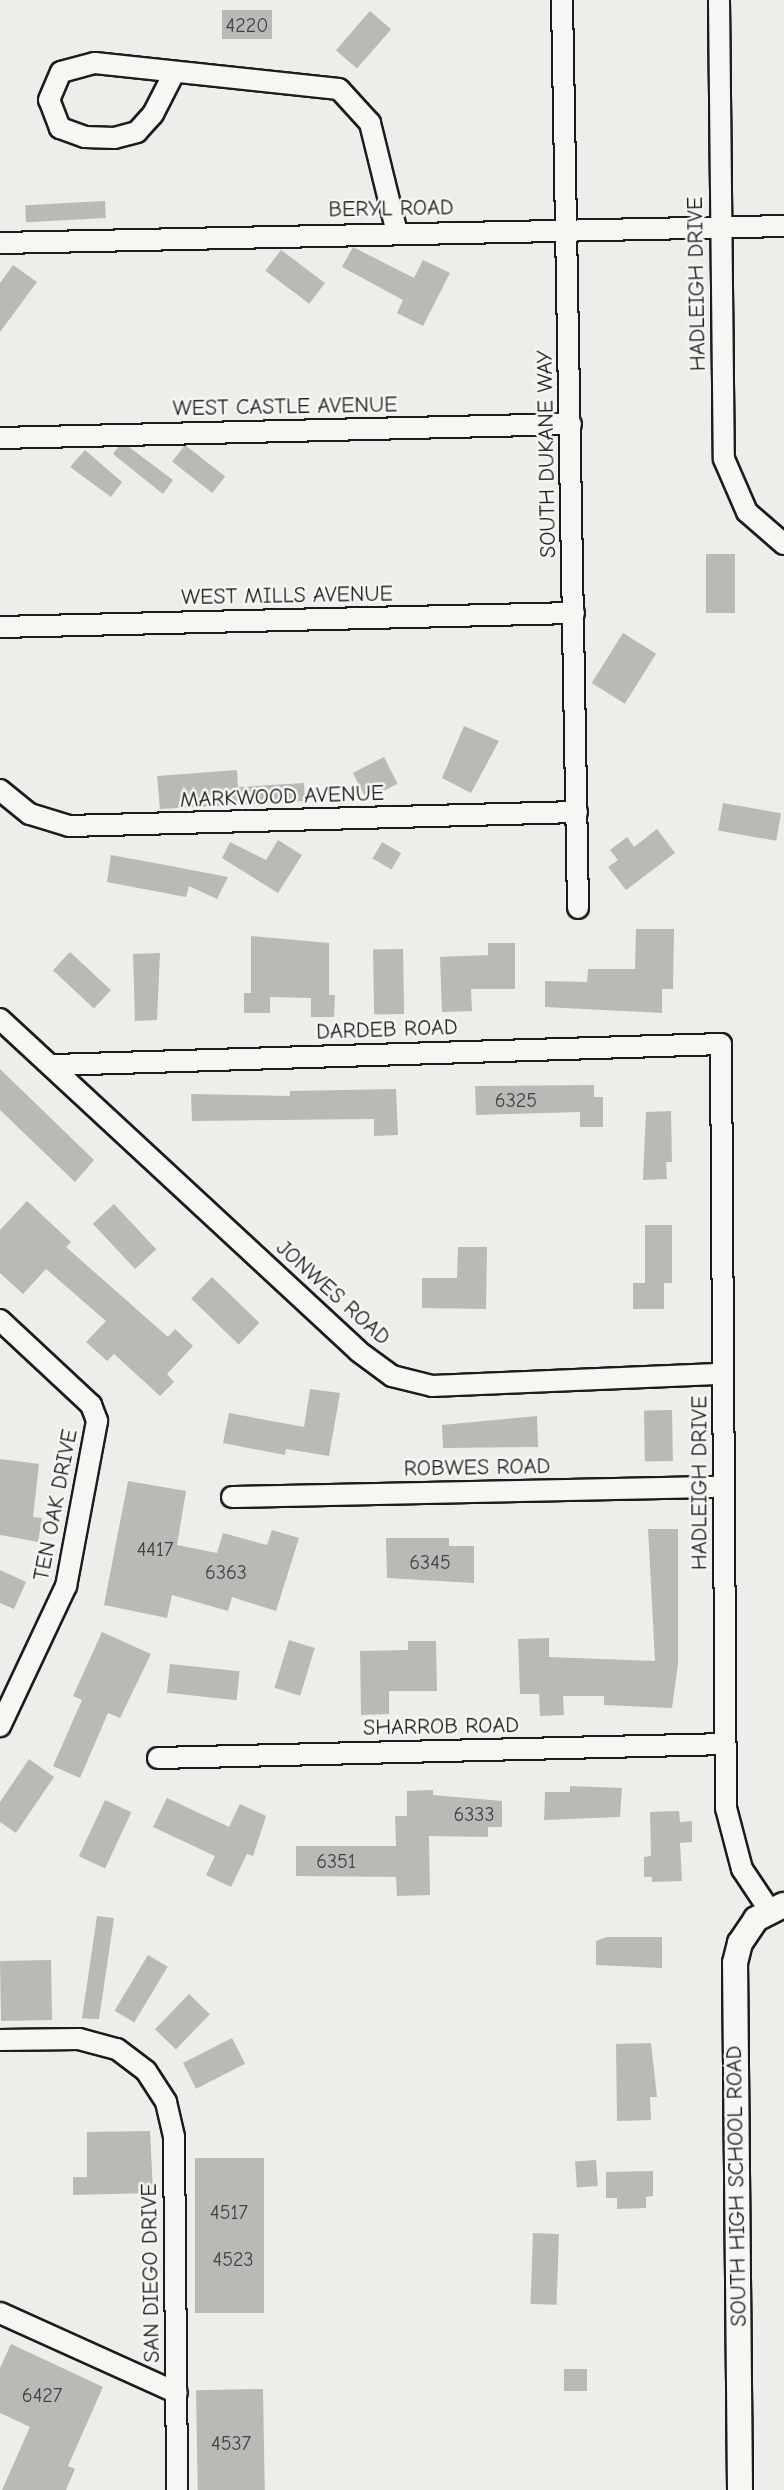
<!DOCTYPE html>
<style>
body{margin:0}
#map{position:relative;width:784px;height:2490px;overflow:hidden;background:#edede9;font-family:"Comic Neue",sans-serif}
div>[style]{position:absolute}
.building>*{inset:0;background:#b9b9b6;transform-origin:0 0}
.roads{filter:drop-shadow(2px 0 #1c1c1c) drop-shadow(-2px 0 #1c1c1c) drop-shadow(0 2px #1c1c1c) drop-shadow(0 -2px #1c1c1c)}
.minor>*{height:20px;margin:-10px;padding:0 10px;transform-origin:10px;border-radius:10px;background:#f6f6f2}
.tertiary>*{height:24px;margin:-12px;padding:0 12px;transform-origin:12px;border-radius:12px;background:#f6f6f2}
span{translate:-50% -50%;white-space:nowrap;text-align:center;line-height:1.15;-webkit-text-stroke:5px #f6f6f2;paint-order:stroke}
.number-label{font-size:20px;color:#434342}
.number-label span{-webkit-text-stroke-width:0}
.street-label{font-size:22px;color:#1c1c1c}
</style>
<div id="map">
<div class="building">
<div style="left:222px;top:10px;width:50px;height:29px"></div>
<div style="left:370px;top:11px;width:28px;height:52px;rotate:41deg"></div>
<div style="left:105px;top:201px;width:17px;height:80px;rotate:87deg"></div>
<div style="clip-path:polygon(353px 247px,414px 278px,423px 260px,450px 273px,423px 326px,397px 313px,403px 300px,342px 267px)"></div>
<div style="left:281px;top:250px;width:55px;height:26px;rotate:37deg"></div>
<div style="clip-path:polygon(13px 265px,37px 282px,0 332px,0 283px)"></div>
<div style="left:185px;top:445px;width:51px;height:21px;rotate:38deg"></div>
<div style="clip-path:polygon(118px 447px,129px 447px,173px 480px,163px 494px,113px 454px)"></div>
<div style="clip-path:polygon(85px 450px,122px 482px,111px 497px,70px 467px)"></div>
<div style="left:706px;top:554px;width:29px;height:59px"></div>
<div style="left:623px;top:633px;width:39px;height:59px;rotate:32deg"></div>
<div style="clip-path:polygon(464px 726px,499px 741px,471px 793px,442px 778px)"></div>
<div style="left:384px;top:757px;width:30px;height:35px;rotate:63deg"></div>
<div style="clip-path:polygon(237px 770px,238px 787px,304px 783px,305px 801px,160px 809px,157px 776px)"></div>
<div style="left:723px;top:803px;width:59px;height:28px;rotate:10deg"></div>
<div style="clip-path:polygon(657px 829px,675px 853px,626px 890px,608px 867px,618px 860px,610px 850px,627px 837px,634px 847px)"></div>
<div style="clip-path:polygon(278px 840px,302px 855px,278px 893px,222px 858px,230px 842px,266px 860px)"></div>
<div style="left:382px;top:842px;width:22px;height:19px;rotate:30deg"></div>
<div style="clip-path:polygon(111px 855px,155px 863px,228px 877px,217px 899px,189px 886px,186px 897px,107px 882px)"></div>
<div style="clip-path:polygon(636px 929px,674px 929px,673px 989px,662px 989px,662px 1013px,545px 1007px,545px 981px,587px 982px,588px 969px,635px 969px)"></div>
<div style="clip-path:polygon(251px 936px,329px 943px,329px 995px,335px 995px,334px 1017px,311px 1017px,311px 998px,270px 997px,270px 1013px,244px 1013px,244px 993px,251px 993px)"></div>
<div style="clip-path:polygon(488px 943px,515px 943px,515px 989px,471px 989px,472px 1011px,442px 1012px,440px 957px,488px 955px)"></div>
<div style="left:403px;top:949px;width:65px;height:30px;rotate:89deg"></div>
<div style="left:70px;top:952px;width:56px;height:25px;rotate:43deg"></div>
<div style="clip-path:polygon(160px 953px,157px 1020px,135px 1021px,133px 954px)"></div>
<div style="clip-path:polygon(0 1069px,94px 1160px,75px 1182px,0 1110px)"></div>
<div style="clip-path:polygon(594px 1085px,594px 1097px,603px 1097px,603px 1127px,580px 1127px,580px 1112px,476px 1115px,475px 1086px)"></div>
<div style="clip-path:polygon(396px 1089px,398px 1135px,374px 1136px,374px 1119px,192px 1121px,191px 1094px,290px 1096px,290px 1091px)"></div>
<div style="clip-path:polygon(671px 1111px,672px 1162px,666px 1162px,667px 1179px,643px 1180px,646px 1112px)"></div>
<div style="clip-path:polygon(27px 1201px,71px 1242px,66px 1247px,168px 1337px,175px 1329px,193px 1346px,167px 1374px,174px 1382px,160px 1396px,114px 1354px,107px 1361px,86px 1342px,106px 1321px,46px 1269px,23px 1294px,0 1273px,0 1230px)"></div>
<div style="left:114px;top:1204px;width:62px;height:29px;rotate:47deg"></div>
<div style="clip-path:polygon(645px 1225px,672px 1225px,672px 1283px,664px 1283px,664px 1309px,633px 1309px,633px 1283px,645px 1283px)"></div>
<div style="clip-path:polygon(458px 1247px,487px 1247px,486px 1309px,422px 1308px,422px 1278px,457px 1278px)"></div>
<div style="left:212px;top:1277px;width:66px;height:30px;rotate:44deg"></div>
<div style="clip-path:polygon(310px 1389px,340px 1393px,329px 1456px,286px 1449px,285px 1455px,223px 1443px,229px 1413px,304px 1427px)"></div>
<div style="left:672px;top:1410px;width:51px;height:28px;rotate:89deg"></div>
<div style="clip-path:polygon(537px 1416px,538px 1447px,443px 1448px,442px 1425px)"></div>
<div style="clip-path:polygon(0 1459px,39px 1464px,33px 1517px,42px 1518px,38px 1542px,0 1535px)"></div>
<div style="clip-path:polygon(128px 1481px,186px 1491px,177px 1545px,217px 1553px,223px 1533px,267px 1545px,272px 1530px,299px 1538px,276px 1611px,232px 1597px,228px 1611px,172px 1595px,167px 1618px,104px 1605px)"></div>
<div style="clip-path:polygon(648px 1529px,678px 1529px,678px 1664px,672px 1708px,604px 1705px,604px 1696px,563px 1696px,564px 1715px,540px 1716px,539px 1694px,520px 1694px,518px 1639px,549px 1638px,549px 1657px,655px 1661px)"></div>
<div style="clip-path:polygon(386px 1538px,449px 1538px,449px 1546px,474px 1546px,474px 1583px,387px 1578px)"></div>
<div style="clip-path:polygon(0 1570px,26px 1582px,14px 1609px,0 1603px)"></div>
<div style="clip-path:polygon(102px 1632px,151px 1654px,120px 1718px,108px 1713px,80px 1778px,53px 1766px,82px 1700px,73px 1696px)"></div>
<div style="left:289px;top:1640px;width:27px;height:50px;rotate:17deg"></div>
<div style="clip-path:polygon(408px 1641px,436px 1641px,437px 1691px,389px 1691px,389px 1714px,361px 1715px,360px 1651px,408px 1650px)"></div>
<div style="left:170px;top:1664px;width:70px;height:29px;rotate:6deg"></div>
<div style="clip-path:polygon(29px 1759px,54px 1777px,16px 1833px,0 1822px,0 1802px)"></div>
<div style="clip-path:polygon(570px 1786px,622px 1788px,620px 1817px,544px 1820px,545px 1792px,570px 1792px)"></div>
<div style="clip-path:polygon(433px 1790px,433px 1795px,502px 1801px,502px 1827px,488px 1827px,488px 1837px,429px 1836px,430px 1895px,397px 1896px,396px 1877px,296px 1876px,296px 1846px,396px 1846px,395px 1816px,407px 1816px,407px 1791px)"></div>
<div style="clip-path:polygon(167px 1798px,229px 1827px,240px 1804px,266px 1816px,253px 1856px,247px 1854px,231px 1887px,206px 1875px,215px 1856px,153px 1827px)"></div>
<div style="left:105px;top:1800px;width:29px;height:62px;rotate:25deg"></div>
<div style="clip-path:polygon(679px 1811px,680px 1822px,692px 1821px,692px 1842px,680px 1843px,682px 1881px,652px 1882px,652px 1877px,644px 1877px,644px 1857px,651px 1856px,650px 1812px)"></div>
<div style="clip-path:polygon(97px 1916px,114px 1918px,99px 2019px,92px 2019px,82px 2018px)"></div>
<div style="clip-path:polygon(607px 1937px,662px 1937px,662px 1968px,596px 1965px,596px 1941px)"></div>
<div style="left:148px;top:1955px;width:23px;height:65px;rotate:31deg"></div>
<div style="left:51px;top:1960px;width:60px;height:51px;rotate:89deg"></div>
<div style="left:189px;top:1994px;width:29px;height:49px;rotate:44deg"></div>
<div style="left:232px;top:2038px;width:29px;height:55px;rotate:63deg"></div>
<div style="clip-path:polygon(651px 2043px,657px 2097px,650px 2097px,651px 2120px,617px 2121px,616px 2044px)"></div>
<div style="clip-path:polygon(150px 2131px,153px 2193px,73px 2195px,73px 2177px,87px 2177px,87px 2132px)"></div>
<div style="left:195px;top:2158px;width:69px;height:155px"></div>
<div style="left:596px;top:2160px;width:26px;height:21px;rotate:86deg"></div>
<div style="clip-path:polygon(653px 2171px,653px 2196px,646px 2197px,646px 2208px,617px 2209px,617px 2198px,606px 2198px,606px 2172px)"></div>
<div style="left:533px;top:2233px;width:26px;height:71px;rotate:2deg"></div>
<div style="clip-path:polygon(11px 2344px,103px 2387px,68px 2466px,75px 2469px,66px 2490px,2px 2490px,30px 2427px,0 2413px,0 2368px)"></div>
<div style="left:564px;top:2369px;width:23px;height:22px"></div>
<div style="left:263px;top:2389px;width:101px;height:67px;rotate:89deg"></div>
</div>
<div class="roads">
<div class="minor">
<div style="left:562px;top:0;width:908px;rotate:88.99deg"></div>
<div style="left:719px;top:0;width:459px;rotate:89.4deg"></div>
<div style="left:724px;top:459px;width:58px;rotate:66.5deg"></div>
<div style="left:747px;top:512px;width:49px;rotate:40.9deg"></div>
<div style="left:174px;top:73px;width:46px;rotate:117.1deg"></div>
<div style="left:153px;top:114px;width:24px;rotate:132deg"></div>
<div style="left:137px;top:132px;width:23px;rotate:165deg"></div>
<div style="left:115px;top:138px;width:30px;rotate:-178deg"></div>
<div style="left:85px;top:137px;width:27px;rotate:-160deg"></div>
<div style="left:60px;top:128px;width:30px;rotate:-111deg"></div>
<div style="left:49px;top:100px;width:30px;rotate:-67deg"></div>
<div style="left:61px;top:72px;width:35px;rotate:-15deg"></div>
<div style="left:95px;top:63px;width:245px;rotate:6.1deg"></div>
<div style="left:339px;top:89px;width:46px;rotate:47.6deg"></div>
<div style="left:370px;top:123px;width:113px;rotate:76.2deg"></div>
<div style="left:0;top:243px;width:784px;rotate:-1.24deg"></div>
<div style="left:0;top:438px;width:571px;rotate:-1.4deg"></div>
<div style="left:0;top:627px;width:574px;rotate:-1.4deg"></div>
<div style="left:0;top:790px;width:38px;rotate:39deg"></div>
<div style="left:30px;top:814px;width:41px;rotate:17.1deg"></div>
<div style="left:69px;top:826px;width:508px;rotate:-1.58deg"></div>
<div style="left:0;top:1019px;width:488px;rotate:42.8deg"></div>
<div style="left:358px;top:1351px;width:42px;rotate:36.3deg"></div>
<div style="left:392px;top:1376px;width:41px;rotate:14deg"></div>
<div style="left:432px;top:1386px;width:291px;rotate:-2.4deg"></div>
<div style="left:54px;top:1065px;width:667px;rotate:-1.8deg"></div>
<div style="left:721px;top:1044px;width:764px;rotate:89.63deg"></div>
<div style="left:726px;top:1808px;width:63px;rotate:75.3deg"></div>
<div style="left:742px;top:1869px;width:50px;rotate:56.3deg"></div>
<div style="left:0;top:1320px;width:125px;rotate:43deg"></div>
<div style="left:91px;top:1405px;width:17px;rotate:69deg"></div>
<div style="left:97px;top:1421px;width:168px;rotate:100.6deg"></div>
<div style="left:66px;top:1586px;width:155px;rotate:115.2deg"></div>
<div style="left:232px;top:1497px;width:492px;rotate:-1.2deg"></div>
<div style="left:158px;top:1758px;width:567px;rotate:-1.41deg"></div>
<div style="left:0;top:2040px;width:79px;rotate:-0.7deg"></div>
<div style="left:79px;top:2039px;width:39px;rotate:15deg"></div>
<div style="left:117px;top:2049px;width:36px;rotate:37deg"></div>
<div style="left:146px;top:2071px;width:37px;rotate:57deg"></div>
<div style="left:166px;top:2102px;width:36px;rotate:77deg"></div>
<div style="left:174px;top:2137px;width:353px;rotate:89.5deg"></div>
<div style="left:0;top:2313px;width:194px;rotate:24.3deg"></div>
</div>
<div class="tertiary">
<div style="left:740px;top:2490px;width:527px;rotate:-90.54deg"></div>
<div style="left:735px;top:1963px;width:21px;rotate:-76deg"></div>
<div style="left:740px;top:1943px;width:29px;rotate:-56deg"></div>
<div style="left:756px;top:1919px;width:31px;rotate:-27deg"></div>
</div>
</div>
<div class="number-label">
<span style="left:247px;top:25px">4220</span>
<span style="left:516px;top:1100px">6325</span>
<span style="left:155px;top:1549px">4417</span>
<span style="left:430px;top:1562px">6345</span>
<span style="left:226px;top:1572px">6363</span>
<span style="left:474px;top:1814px">6333</span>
<span style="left:336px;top:1861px">6351</span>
<span style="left:229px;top:2212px">4517</span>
<span style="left:233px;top:2259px">4523</span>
<span style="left:42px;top:2395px">6427</span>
<span style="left:231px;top:2443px">4537</span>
</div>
<div class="street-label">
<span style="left:391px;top:209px;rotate:-1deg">BERYL ROAD</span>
<span style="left:697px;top:284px;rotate:-91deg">HADLEIGH DRIVE</span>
<span style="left:285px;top:407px;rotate:-1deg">WEST CASTLE AVENUE</span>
<span style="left:547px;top:454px;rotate:-91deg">SOUTH DUKANE WAY</span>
<span style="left:287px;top:596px;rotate:-1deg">WEST MILLS AVENUE</span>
<span style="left:282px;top:797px;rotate:-2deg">MARKWOOD AVENUE</span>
<span style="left:387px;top:1030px;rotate:-2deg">DARDEB ROAD</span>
<span style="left:333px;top:1293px;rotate:42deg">JONWES ROAD</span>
<span style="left:477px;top:1468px;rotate:-1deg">ROBWES ROAD</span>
<span style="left:700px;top:1483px;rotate:-90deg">HADLEIGH DRIVE</span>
<span style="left:56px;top:1505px;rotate:-79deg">TEN OAK DRIVE</span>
<span style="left:441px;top:1727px;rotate:-1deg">SHARROB ROAD</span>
<span style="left:737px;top:2186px;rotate:-91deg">SOUTH HIGH SCHOOL ROAD</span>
<span style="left:151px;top:2273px;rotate:-91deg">SAN DIEGO DRIVE</span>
</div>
</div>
